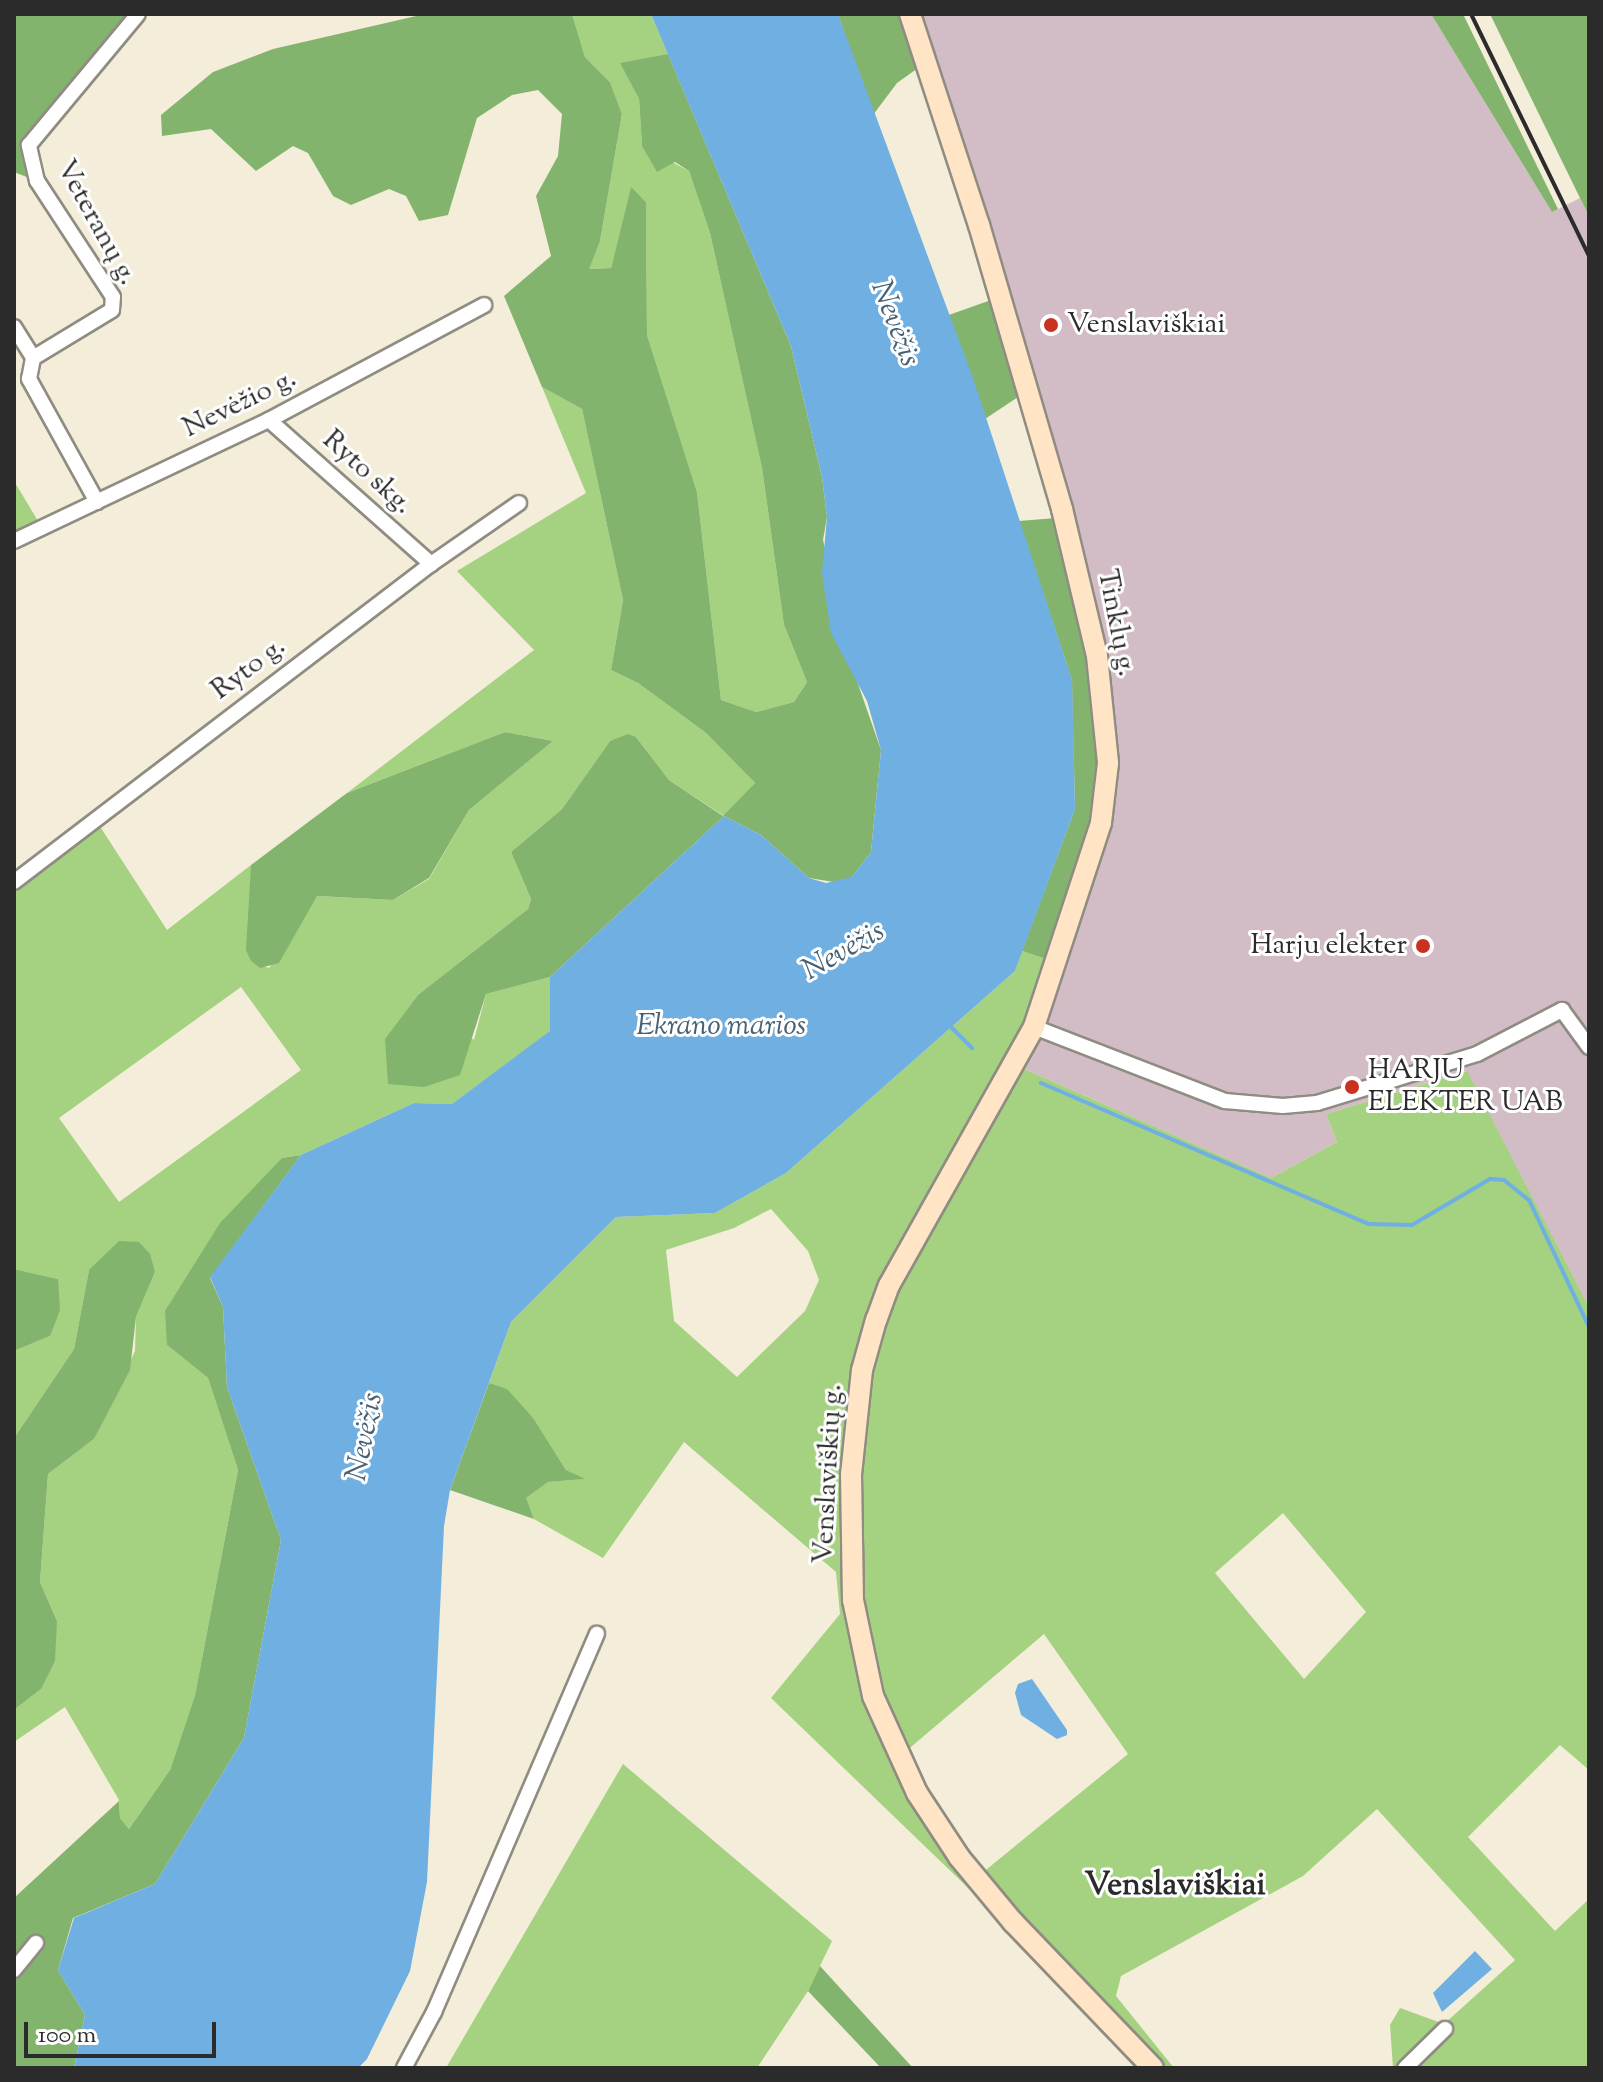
<!DOCTYPE html>
<meta charset="utf-8">
<style>
body{margin:0}
#map{position:relative;width:1603px;height:2082px;overflow:hidden;background:#f3edd9;font-family:"Sorts Mill Goudy",serif}
div>[style]{position:absolute}
.industrial>*{inset:0;background:#d2bdc7}
.green>*{inset:0;background:#a4d280}
.forest>*{inset:0;background:#83b46e}
.water>*{inset:0;background:#6fafe2}
.stream>*{height:4px;margin:-2px;padding:0 2px;transform-origin:2px;border-radius:2px;background:#6fafe2}
.roads{filter:drop-shadow(2px 0 #8f8c82) drop-shadow(-2px 0 #8f8c82) drop-shadow(0 2px #8f8c82) drop-shadow(0 -2px #8f8c82)}
.minor>*{height:14px;margin:-7px;padding:0 7px;transform-origin:7px;border-radius:7px;background:#fff}
.secondary>*{height:20px;margin:-10px;padding:0 10px;transform-origin:10px;border-radius:10px;background:#ffe4c6}
.rail>*{height:4px;margin:-2px;padding:0 2px;transform-origin:2px;border-radius:2px;background:#2b2b2b}
.dots>*{width:22px;height:22px;translate:-50% -50%;box-sizing:border-box;border:4px solid #fff;border-radius:50%}
span{translate:-50% -50%;white-space:nowrap;text-align:center;line-height:1.15;-webkit-text-stroke:6px #fff;paint-order:stroke}
.street-label{font-size:28px;color:#2b2b2b}
.poi-label{font-size:28px;color:#2b2b2b}
.left{translate:0 -50%;text-align:left}
.right{translate:-100% -50%;text-align:right}
.water-label{font-size:30px;color:#466074;font-style:italic}
.quarter-label{font-size:32px;color:#2b2b2b;font-weight:700}
.frame{position:absolute;inset:0;border:16px solid #2b2b2b;pointer-events:none}
.scale{position:absolute;left:24px;top:2022px;width:192px;height:36px;box-sizing:border-box;border:4px solid #2b2b2b;border-top:0;padding-left:10px;font-size:24px;line-height:28px;white-space:nowrap;color:#2b2b2b;-webkit-text-stroke:6px #fff;paint-order:stroke}
</style>
<div id="map">
<div class="industrial">
<div style="clip-path:polygon(919px 14px,1431px 14px,1552px 212px,1580px 198px,1589px 216px,1589px 1307px,1466px 1071px,1326px 1114px,1337px 1142px,1271px 1178px,1022px 1068px,1083px 897px,1052px 446px)"></div>
</div>
<div class="green">
<div style="clip-path:polygon(572px 14px,651px 14px,668px 54px,621px 64px,639px 99px,642px 146px,689px 171px,710px 233px,762px 468px,784px 625px,807px 682px,794px 702px,756px 712px,721px 700px,697px 492px,647px 335px,646px 202px,631px 188px,611px 268px,588px 269px,600px 241px,622px 114px,610px 82px,585px 57px)"></div>
<div style="clip-path:polygon(evenodd,542px 387px,582px 409px,623px 600px,611px 670px,638px 683px,706px 733px,755px 783px,724px 816px,669px 780px,636px 737px,610px 741px,562px 809px,511px 852px,531px 899px,528px 909px,419px 994px,474px 1040px,486px 994px,550px 977px,551px 1031px,452px 1104px,414px 1103px,301px 1155px,282px 1158px,167px 1345px,208px 1378px,238px 1470px,195px 1695px,170px 1770px,129px 1829px,120px 1818px,119px 1800px,65px 1707px,14px 1742px,14px 1710px,41px 1689px,57px 1621px,40px 1582px,48px 1474px,94px 1439px,135px 1351px,136px 1317px,155px 1272px,89px 1270px,74px 1349px,14px 1438px,14px 1351px,50px 1336px,58px 1279px,14px 1269px,14px 890px,99px 825px,167px 930px,251px 865px,251px 961px,269px 968px,317px 896px,393px 900px,429px 879px,469px 810px,553px 741px,505px 732px,347px 793px,534px 650px,457px 571px,586px 493px,542px 387px,241px 987px,301px 1070px,119px 1202px,59px 1118px,241px 987px)"></div>
<div style="clip-path:polygon(14px 481px,38px 521px,14px 532px)"></div>
<div style="clip-path:polygon(evenodd,1022px 951px,1046px 959px,1020px 1032px,885px 1274px,853px 1379px,842px 1501px,848px 1618px,862px 1685px,990px 1909px,771px 1698px,840px 1614px,836px 1572px,684px 1442px,603px 1558px,534px 1519px,525px 1498px,548px 1482px,583px 1479px,566px 1470px,534px 1419px,489px 1383px,511px 1322px,616px 1217px,715px 1213px,786px 1173px,1015px 971px,1022px 951px,771px 1209px,808px 1251px,819px 1280px,805px 1311px,737px 1377px,674px 1321px,666px 1250px,734px 1228px,771px 1209px)"></div>
<div style="clip-path:polygon(evenodd,1022px 1068px,1271px 1178px,1337px 1142px,1326px 1114px,1467px 1071px,1589px 1307px,1589px 1770px,1560px 1745px,1468px 1837px,1555px 1931px,1589px 1899px,1589px 2068px,1393px 2068px,1390px 2025px,1400px 2008px,1444px 2024px,1515px 1960px,1377px 1809px,1303px 1876px,1121px 1976px,1116px 1996px,1174px 2068px,1153px 2068px,976px 1878px,1128px 1754px,1044px 1634px,898px 1758px,884px 1727px,849px 1530px,876px 1320px,1022px 1068px,1283px 1513px,1366px 1612px,1304px 1679px,1215px 1573px,1283px 1513px)"></div>
<div style="clip-path:polygon(623px 1764px,832px 1941px,808px 1991px,757px 2068px,446px 2068px)"></div>
</div>
<div class="forest">
<div style="clip-path:polygon(14px 14px,138px 14px,29px 144px,37px 181px,14px 172px)"></div>
<div style="clip-path:polygon(425px 14px,572px 14px,585px 57px,610px 82px,622px 114px,600px 241px,589px 269px,611px 268px,631px 187px,646px 202px,647px 335px,697px 492px,721px 700px,756px 712px,794px 702px,807px 682px,784px 625px,762px 468px,710px 233px,689px 171px,675px 162px,657px 172px,642px 146px,639px 99px,620px 63px,668px 54px,791px 346px,822px 477px,827px 517px,823px 540px,858px 684px,881px 750px,871px 852px,852px 877px,840px 883px,809px 878px,761px 835px,724px 816px,550px 977px,486px 994px,460px 1075px,424px 1087px,388px 1084px,385px 1039px,419px 994px,528px 909px,531px 899px,511px 852px,562px 809px,610px 741px,628px 734px,636px 737px,669px 780px,723px 816px,755px 783px,706px 733px,638px 683px,611px 670px,623px 600px,582px 409px,542px 387px,504px 296px,551px 256px,536px 196px,558px 156px,562px 114px,538px 90px,512px 95px,477px 118px,448px 215px,419px 221px,406px 196px,389px 189px,351px 205px,333px 196px,308px 153px,293px 146px,256px 171px,211px 129px,162px 136px,161px 115px,213px 72px,273px 49px)"></div>
<div style="clip-path:polygon(838px 14px,899px 14px,918px 68px,897px 83px,873px 115px)"></div>
<div style="clip-path:polygon(1431px 14px,1463px 14px,1558px 209px,1552px 212px)"></div>
<div style="clip-path:polygon(1490px 14px,1589px 14px,1589px 216px,1580px 198px)"></div>
<div style="clip-path:polygon(991px 300px,1021px 395px,985px 419px,946px 316px)"></div>
<div style="clip-path:polygon(1056px 518px,1088px 654px,1098px 762px,1092px 821px,1046px 959px,1022px 951px,1075px 809px,1072px 680px,1019px 521px)"></div>
<div style="clip-path:polygon(505px 732px,553px 741px,469px 810px,429px 878px,393px 900px,317px 896px,279px 963px,260px 968px,251px 961px,246px 950px,251px 865px,347px 793px)"></div>
<div style="clip-path:polygon(301px 1155px,210px 1278px,223px 1307px,227px 1387px,281px 1540px,244px 1738px,155px 1884px,73px 1918px,58px 1970px,85px 2015px,74px 2068px,14px 2068px,14px 1898px,119px 1801px,120px 1818px,129px 1829px,170px 1770px,195px 1695px,238px 1470px,208px 1378px,167px 1345px,165px 1311px,220px 1223px,282px 1158px)"></div>
<div style="clip-path:polygon(119px 1241px,139px 1242px,150px 1254px,155px 1272px,136px 1317px,130px 1370px,94px 1439px,48px 1474px,40px 1582px,57px 1621px,55px 1661px,41px 1689px,14px 1710px,14px 1438px,74px 1349px,89px 1270px)"></div>
<div style="clip-path:polygon(14px 1269px,58px 1279px,60px 1310px,50px 1336px,14px 1351px)"></div>
<div style="clip-path:polygon(489px 1383px,507px 1389px,534px 1419px,566px 1470px,585px 1479px,548px 1482px,526px 1498px,534px 1519px,450px 1490px)"></div>
<div style="clip-path:polygon(820px 1966px,913px 2068px,881px 2068px,808px 1991px)"></div>
</div>
<div class="water">
<div style="clip-path:polygon(651px 14px,838px 14px,974px 381px,1072px 680px,1075px 809px,1015px 971px,786px 1173px,715px 1213px,616px 1217px,511px 1322px,450px 1490px,444px 1526px,427px 1882px,410px 1971px,367px 2059px,358px 2068px,74px 2068px,85px 2015px,58px 1970px,74px 1918px,155px 1884px,244px 1738px,281px 1540px,227px 1387px,223px 1307px,210px 1277px,301px 1155px,414px 1103px,452px 1104px,550px 1031px,550px 977px,724px 816px,761px 835px,809px 878px,826px 883px,852px 877px,871px 852px,881px 750px,867px 701px,831px 633px,822px 573px,827px 517px,822px 477px,791px 346px)"></div>
<div style="clip-path:polygon(1032px 1679px,1067px 1730px,1067px 1735px,1057px 1739px,1021px 1715px,1015px 1693px,1018px 1684px)"></div>
<div style="clip-path:polygon(1475px 1951px,1492px 1969px,1442px 2012px,1433px 1993px)"></div>
</div>
<div class="stream">
<div style="left:951px;top:1027px;width:30px;rotate:45deg"></div>
<div style="left:1041px;top:1083px;width:357px;rotate:23.3deg"></div>
<div style="left:1369px;top:1224px;width:43px;rotate:1.3deg"></div>
<div style="left:1412px;top:1225px;width:91px;rotate:-30.5deg"></div>
<div style="left:1490px;top:1179px;width:14px;rotate:4deg"></div>
<div style="left:1504px;top:1180px;width:32px;rotate:39deg"></div>
<div style="left:1529px;top:1200px;width:140px;rotate:64.7deg"></div>
</div>
<div class="roads">
<div class="minor">
<div style="left:14px;top:327px;width:36px;rotate:58deg"></div>
<div style="left:269px;top:420px;width:217px;rotate:41.6deg"></div>
<div style="left:97px;top:502px;width:141px;rotate:-118.9deg"></div>
<div style="left:29px;top:379px;width:21px;rotate:-79deg"></div>
<div style="left:33px;top:358px;width:92px;rotate:-31.3deg"></div>
<div style="left:112px;top:310px;width:13px;rotate:-86deg"></div>
<div style="left:113px;top:297px;width:139px;rotate:-123.2deg"></div>
<div style="left:37px;top:181px;width:37px;rotate:-103deg"></div>
<div style="left:29px;top:145px;width:170px;rotate:-50.2deg"></div>
<div style="left:14px;top:541px;width:282px;rotate:-25.4deg"></div>
<div style="left:269px;top:420px;width:244px;rotate:-28.1deg"></div>
<div style="left:14px;top:882px;width:524px;rotate:-37.33deg"></div>
<div style="left:431px;top:564px;width:107px;rotate:-34.7deg"></div>
<div style="left:1034px;top:1027px;width:205px;rotate:21.2deg"></div>
<div style="left:1225px;top:1101px;width:58px;rotate:4.9deg"></div>
<div style="left:1283px;top:1106px;width:34px;rotate:-5deg"></div>
<div style="left:1317px;top:1103px;width:167px;rotate:-17deg"></div>
<div style="left:1477px;top:1054px;width:96px;rotate:-27.4deg"></div>
<div style="left:1562px;top:1010px;width:46px;rotate:53.9deg"></div>
<div style="left:14px;top:1970px;width:35px;rotate:-51deg"></div>
<div style="left:404px;top:2068px;width:64px;rotate:-61.8deg"></div>
<div style="left:434px;top:2012px;width:412px;rotate:-66.7deg"></div>
<div style="left:1405px;top:2068px;width:56px;rotate:-44.3deg"></div>
</div>
<div class="secondary">
<div style="left:910px;top:14px;width:222px;rotate:71.9deg"></div>
<div style="left:979px;top:225px;width:296px;rotate:73.7deg"></div>
<div style="left:1062px;top:509px;width:151px;rotate:76.6deg"></div>
<div style="left:1097px;top:656px;width:108px;rotate:84.1deg"></div>
<div style="left:1108px;top:763px;width:60px;rotate:96.7deg"></div>
<div style="left:1101px;top:823px;width:215px;rotate:108.2deg"></div>
<div style="left:1034px;top:1027px;width:296px;rotate:119.3deg"></div>
<div style="left:889px;top:1285px;width:37px;rotate:110deg"></div>
<div style="left:876px;top:1320px;width:52px;rotate:105.6deg"></div>
<div style="left:862px;top:1370px;width:105px;rotate:96deg"></div>
<div style="left:851px;top:1474px;width:126px;rotate:89.1deg"></div>
<div style="left:853px;top:1600px;width:98px;rotate:78.2deg"></div>
<div style="left:873px;top:1696px;width:107px;rotate:65.6deg"></div>
<div style="left:917px;top:1793px;width:77px;rotate:56.7deg"></div>
<div style="left:959px;top:1857px;width:85px;rotate:50.3deg"></div>
<div style="left:1013px;top:1922px;width:202px;rotate:46.2deg"></div>
</div>
</div>
<div class="rail">
<div style="left:1471px;top:14px;width:269px;rotate:64deg"></div>
</div>
<div class="dots">
<div style="left:1051px;top:325px;background:#c8321e"></div>
<div style="left:1423px;top:946px;background:#c8321e"></div>
<div style="left:1352px;top:1087px;background:#c8321e"></div>
</div>
<div class="street-label">
<span style="left:96px;top:223px;rotate:61deg">Veteranų g.</span>
<span style="left:240px;top:404px;rotate:-26deg">Nevėžio g.</span>
<span style="left:367px;top:473px;rotate:42deg">Ryto skg.</span>
<span style="left:1116px;top:623px;rotate:79deg">Tinklų g.</span>
<span style="left:249px;top:669px;rotate:-37deg">Ryto g.</span>
<span style="left:829px;top:1474px;rotate:-87deg">Venslaviškių g.</span>
</div>
<div class="poi-label">
<span class="left" style="left:1067px;top:325px">Venslaviškiai</span>
<span class="right" style="left:1407px;top:946px">Harju elekter</span>
<span class="left" style="left:1368px;top:1087px">HARJU<br>ELEKTER UAB</span>
</div>
<div class="water-label">
<span style="left:894px;top:324px;rotate:69deg">Nevėžis</span>
<span style="left:844px;top:952px;rotate:-30deg">Nevėžis</span>
<span style="left:721px;top:1027px">Ekrano marios</span>
<span style="left:366px;top:1437px;rotate:-79deg">Nevėžis</span>
</div>
<div class="quarter-label">
<span style="left:1175px;top:1886px">Venslaviškiai</span>
</div>
<div class="frame"></div>
<div class="scale">100 m</div>
</div>
